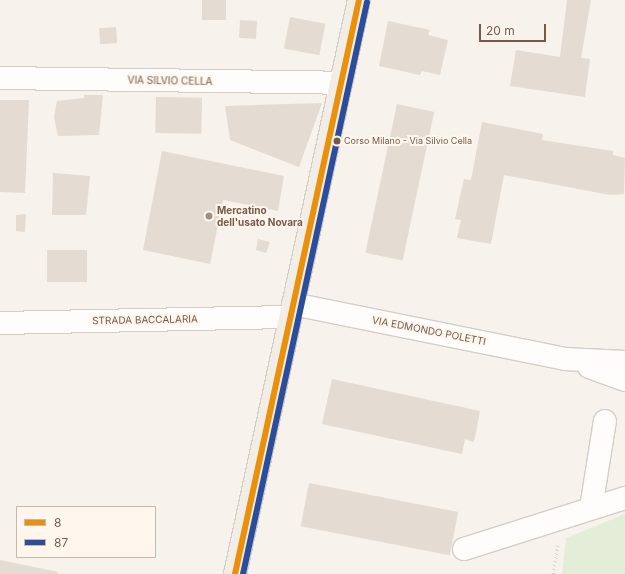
<!DOCTYPE html>
<style>
body{margin:0}
#map{position:relative;width:625px;height:574px;overflow:hidden;background:#f7f2ec;font-family:Inter,sans-serif}
div>[style]{position:absolute}
.green>*{inset:0;background:#e4edd7}
.building>*{inset:0;background:#e4dbd3;transform-origin:0 0}
.path>*{height:2.5px;margin-top:-1.25px;transform-origin:0;background:repeating-linear-gradient(90deg,#d8d0cc 0 1px,transparent 0 4px)}
.roads{filter:drop-shadow(1px 0 #d4cec7) drop-shadow(-1px 0 #d4cec7) drop-shadow(0 1px #d4cec7) drop-shadow(0 -1px #d4cec7)}
.minor>*{height:22px;margin:-11px;padding:0 11px;transform-origin:11px;border-radius:11px;background:#fefdfc}
.major>*{height:22px;margin:-11px;padding:0 11px;transform-origin:11px;border-radius:11px;background:#f2ede5}
.bus-1>*{height:6px;margin:-3px;padding:0 3px;transform-origin:3px;border-radius:3px;background:#ea900b}
.bus-2>*{height:6px;margin:-3px;padding:0 3px;transform-origin:3px;border-radius:3px;background:#2a4d9c}
.dots>*{width:11px;height:11px;translate:-50% -50%;box-sizing:border-box;border:2px solid #fff7ed;border-radius:50%}
span{translate:-50% -50%;white-space:nowrap;text-align:center;line-height:1.15;-webkit-text-stroke:4px #fff7ed;paint-order:stroke}
.bus-label{font-size:9px;color:#755a4c}
.left{translate:0 -50%;text-align:left}
.street-label{font-size:10px;color:#755a4c}
.poi-label{font-size:10px;color:#755a4c;font-weight:700}
.legend{position:absolute;left:16px;top:506px;width:140px;height:52px;box-sizing:border-box;background:#fff7ed;border:1px solid #c8b8ad;margin:0;padding:5px 7px;list-style:none;font-size:12px;color:#755a4c}
.legend li{display:flex;align-items:center;gap:8px;height:20px}
.legend b{width:20px;border:1px solid #c8b8ad}
.scale{position:absolute;left:479px;top:24px;width:67px;height:18px;box-sizing:border-box;border:2px solid #755a4c;border-top:0;padding-left:5px;font-size:12px;line-height:14px;white-space:nowrap;color:#755a4c;-webkit-text-stroke:3px #fff7ed;paint-order:stroke}
</style>
<div id="map">
<div class="green">
<div style="clip-path:polygon(625px 514px,625px 574px,562px 574px,566px 538px)"></div>
</div>
<div class="building">
<div style="left:202px;top:0;width:24px;height:20px"></div>
<div style="clip-path:polygon(567px 0,591px 0,581px 58px,590px 59px,585px 97px,510px 86px,516px 50px,560px 57px)"></div>
<div style="left:290px;top:17px;width:36px;height:32px;rotate:11deg"></div>
<div style="left:240px;top:20px;width:17px;height:18px;rotate:3deg"></div>
<div style="clip-path:polygon(388px 21px,430px 30px,428px 35px,448px 40px,440px 75px,422px 71px,420px 75px,379px 66px)"></div>
<div style="left:116px;top:27px;width:16px;height:17px;rotate:86deg"></div>
<div style="clip-path:polygon(84px 95px,103px 95px,99px 135px,58px 136px,54px 117px,57px 101px,84px 98px)"></div>
<div style="left:156px;top:97px;width:46px;height:36px;rotate:1deg"></div>
<div style="clip-path:polygon(0 100px,29px 100px,25px 193px,0 192px)"></div>
<div style="clip-path:polygon(322px 103px,299px 167px,230px 140px,225px 106px)"></div>
<div style="left:397px;top:104px;width:38px;height:152px;rotate:12deg"></div>
<div style="clip-path:polygon(482px 122px,543px 134px,542px 140px,613px 151px,613px 155px,625px 158px,624px 194px,610px 195px,504px 175px,491px 244px,457px 238px,461px 220px,455px 219px,464px 179px,471px 180px)"></div>
<div style="clip-path:polygon(162px 151px,284px 176px,278px 211px,223px 200px,210px 264px,143px 250px)"></div>
<div style="clip-path:polygon(53px 173px,90px 176px,86px 215px,52px 215px)"></div>
<div style="clip-path:polygon(26px 214px,25px 232px,16px 231px,16px 215px)"></div>
<div style="clip-path:polygon(258px 239px,270px 242px,266px 253px,256px 250px)"></div>
<div style="left:47px;top:250px;width:40px;height:32px"></div>
<div style="clip-path:polygon(332px 379px,480px 411px,475px 438px,473px 442px,465px 439px,462px 454px,322px 424px)"></div>
<div style="left:309px;top:483px;width:152px;height:44px;rotate:11deg"></div>
<div style="clip-path:polygon(0 560px,58px 572px,58px 574px,0 574px)"></div>
</div>
<div class="path">
<div style="left:553px;top:574px;width:31px;rotate:-81deg"></div>
</div>
<div class="roads">
<div class="minor">
<div style="left:0;top:78px;width:341px;rotate:0.8deg"></div>
<div style="left:293px;top:304px;width:278px;rotate:11.4deg"></div>
<div style="left:565px;top:359px;width:60px;rotate:2.9deg"></div>
<div style="left:0;top:323px;width:290px;rotate:-1.2deg"></div>
<div style="left:589px;top:367px;width:38px;rotate:20deg"></div>
<div style="left:591px;top:508px;width:88px;rotate:-80.9deg"></div>
<div style="left:464px;top:549px;width:169px;rotate:-17.6deg"></div>
</div>
<div class="major">
<div style="left:235px;top:574px;width:587px;rotate:-77.81deg"></div>
</div>
</div>
<div class="bus-1">
<div style="left:235px;top:574px;width:587px;rotate:-77.81deg"></div>
</div>
<div class="bus-2">
<div style="left:243px;top:574px;width:585px;rotate:-77.77deg"></div>
</div>
<div class="dots">
<div style="left:337px;top:141px;background:#755a4c"></div>
<div style="left:209px;top:216px;background:#a28f84"></div>
</div>
<div class="bus-label">
<span class="left" style="left:344px;top:141px">Corso Milano - Via Silvio Cella</span>
</div>
<div class="street-label">
<span style="left:170px;top:81px;rotate:1deg">VIA SILVIO CELLA</span>
<span style="left:145px;top:320px;rotate:-1deg">STRADA BACCALARIA</span>
<span style="left:429px;top:331px;rotate:11deg">VIA EDMONDO POLETTI</span>
</div>
<div class="poi-label">
<span class="left" style="left:217px;top:216px">Mercatino<br>dell'usato Novara</span>
</div>
<ul class="legend">
<li><b style="height:5px;background:#ea900b"></b>8</li>
<li><b style="height:5px;background:#2a4d9c"></b>87</li>
</ul>
<div class="scale">20 m</div>
</div>
